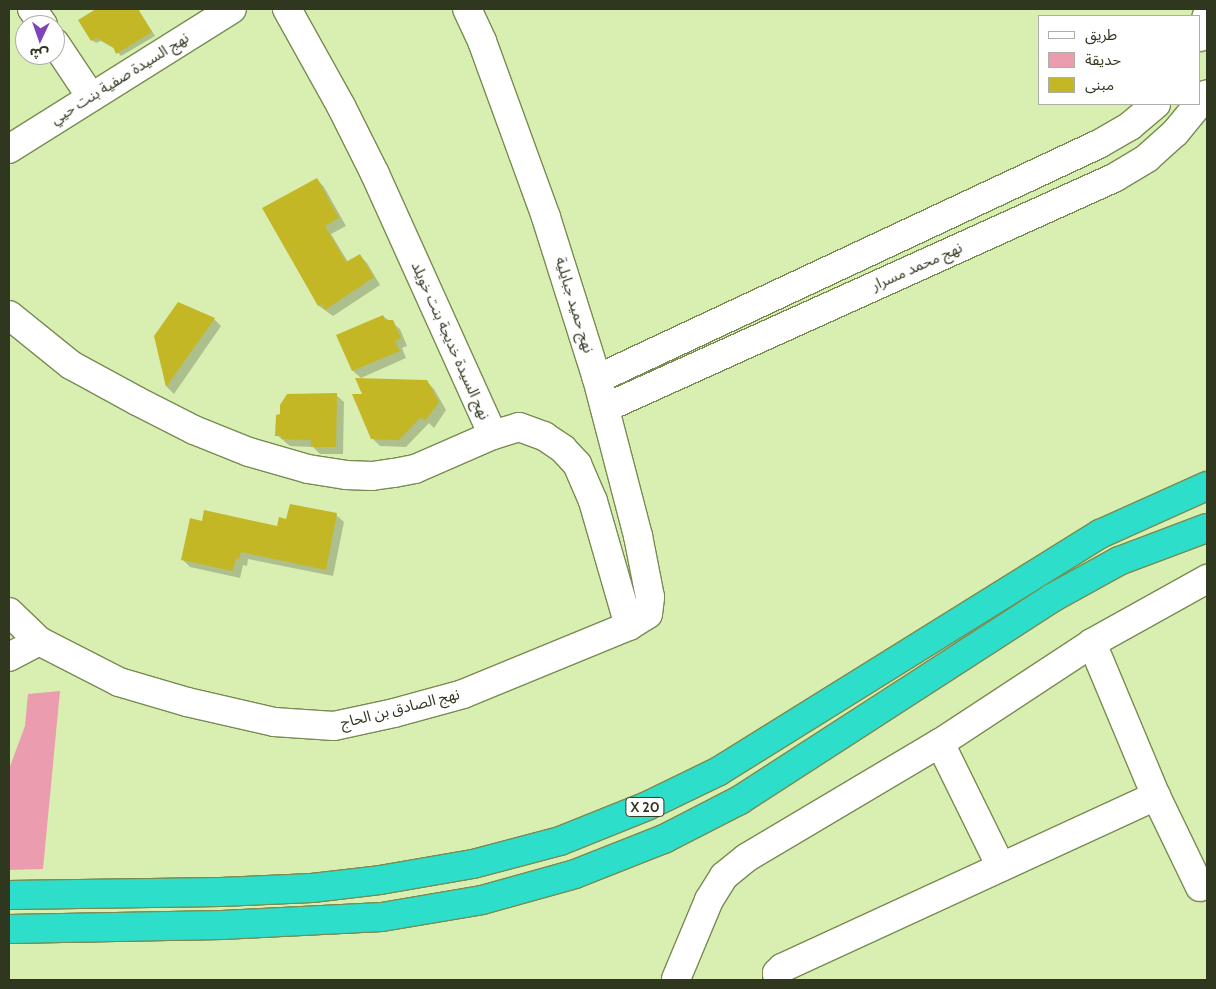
<!DOCTYPE html>
<meta charset="utf-8">
<style>
body{margin:0}
#map{position:relative;width:1216px;height:989px;overflow:hidden;background:#d9efb1;font-family:Cabin,"Noto Sans Arabic",sans-serif}
div>[style]{position:absolute}
.green>*{inset:0;background:#eb9caf}
.shadow>*{inset:0;background:#0003}
.building>*{inset:0;background:#c4b726}
.roads{filter:drop-shadow(1px 0 #788b51) drop-shadow(-1px 0 #788b51) drop-shadow(0 1px #788b51) drop-shadow(0 -1px #788b51)}
.minor>*{height:28px;margin:-14px;padding:0 14px;transform-origin:14px;border-radius:14px;background:#fff}
.highway>*{height:28px;margin:-14px;padding:0 14px;transform-origin:14px;border-radius:14px;background:#2ddecb}
span{translate:-50% -50%;white-space:nowrap;text-align:center;line-height:1.15;-webkit-text-stroke:4px #fff;paint-order:stroke}
.shield-label span{padding:1px 4px;background:#fff;border:1px solid;border-radius:4px;-webkit-text-stroke-width:0}
.shield-label{font-size:14px;color:#2f371f;font-weight:700}
.street-label{font-size:15px;color:#2f371f}
.frame{position:absolute;inset:0;border:10px solid #2f371f;pointer-events:none}
.legend{position:absolute;left:1038px;top:15px;width:162px;height:90px;box-sizing:border-box;background:#fff;border:1px solid #acafa5;margin:0;padding:6px 9px;list-style:none;font-size:15px;color:#2f371f}
.legend li{display:flex;align-items:center;gap:10px;height:25px}
.legend b{width:25px;border:1px solid #acafa5}
.north{position:absolute;left:15px;top:15px;width:50px;height:50px;box-sizing:border-box;background:#fff;border:1px solid #acafa5;border-radius:50%;rotate:183deg;font-size:14px;font-weight:700;line-height:20px;text-align:center;color:#2f371f}
.north::after{content:'';display:block;margin:auto;width:18px;height:22px;background:#7f44ba;clip-path:polygon(50% 0,100% 100%,50% 72%,0 100%)}
</style>
<div id="map">
<div class="green">
<div style="clip-path:polygon(60px 691px,43px 869px,9px 870px,9px 769px,25px 726px,28px 694px)"></div>
</div>
<div class="shadow">
<div style="clip-path:polygon(113px 9px,118px 15px,127px 9px,138px 9px,155px 36px,121px 56px,115px 49px,101px 41px,96px 43px,92px 40px,100px 16px)"></div>
<div style="clip-path:polygon(317px 179px,324px 187px,346px 226px,331px 234px,348px 262px,359px 255px,367px 263px,380px 285px,333px 316px,319px 306px)"></div>
<div style="clip-path:polygon(383px 316px,400px 329px,407px 346px,402px 348px,406px 358px,361px 378px,353px 371px,338px 336px)"></div>
<div style="clip-path:polygon(214px 319px,221px 326px,174px 394px,167px 387px,155px 336px)"></div>
<div style="clip-path:polygon(426px 381px,434px 389px,446px 410px,434px 428px,429px 423px,406px 447px,380px 446px,373px 439px,364px 395px)"></div>
<div style="clip-path:polygon(336px 395px,344px 402px,343px 454px,320px 454px,313px 447px,290px 446px,277px 435px)"></div>
<div style="clip-path:polygon(336px 515px,344px 522px,333px 576px,248px 559px,247px 566px,243px 565px,240px 578px,190px 567px,182px 559px,203px 522px,278px 527px,287px 520px)"></div>
</div>
<div class="building">
<div style="clip-path:polygon(96px 9px,138px 9px,152px 32px,116px 54px,113px 47px,97px 38px,91px 41px,78px 20px)"></div>
<div style="clip-path:polygon(317px 178px,339px 218px,325px 226px,346px 262px,360px 254px,374px 277px,325px 310px,322px 304px,318px 306px,262px 208px)"></div>
<div style="clip-path:polygon(178px 302px,215px 318px,166px 387px,154px 336px)"></div>
<div style="clip-path:polygon(383px 315px,385px 320px,393px 320px,401px 338px,395px 341px,400px 351px,352px 371px,336px 335px)"></div>
<div style="clip-path:polygon(355px 378px,427px 380px,439px 402px,425px 421px,421px 417px,399px 440px,371px 439px,352px 394px,362px 394px)"></div>
<div style="clip-path:polygon(337px 393px,336px 447px,311px 447px,311px 440px,281px 439px,281px 436px,275px 436px,276px 415px,280px 414px,280px 405px,287px 394px)"></div>
<div style="clip-path:polygon(290px 504px,337px 513px,326px 570px,241px 552px,239px 559px,236px 558px,233px 571px,181px 560px,190px 518px,202px 521px,204px 510px,277px 526px,279px 517px,286px 519px)"></div>
</div>
<div class="roads">
<div class="minor">
<div style="left:32px;top:9px;width:19px;rotate:55deg"></div>
<div style="left:287px;top:9px;width:111px;rotate:60.9deg"></div>
<div style="left:341px;top:106px;width:76px;rotate:63.4deg"></div>
<div style="left:375px;top:174px;width:286px;rotate:65.7deg"></div>
<div style="left:1200px;top:37px;width:23px;rotate:-72deg"></div>
<div style="left:55px;top:43px;width:65px;rotate:56.3deg"></div>
<div style="left:9px;top:149px;width:263px;rotate:-32.1deg"></div>
<div style="left:9px;top:315px;width:80px;rotate:38.9deg"></div>
<div style="left:71px;top:365px;width:75px;rotate:28.6deg"></div>
<div style="left:137px;top:401px;width:64px;rotate:27deg"></div>
<div style="left:194px;top:430px;width:59px;rotate:21.8deg"></div>
<div style="left:249px;top:452px;width:61px;rotate:16.1deg"></div>
<div style="left:308px;top:469px;width:38px;rotate:9deg"></div>
<div style="left:346px;top:475px;width:26px;rotate:2deg"></div>
<div style="left:372px;top:476px;width:22px;rotate:-8deg"></div>
<div style="left:394px;top:473px;width:21px;rotate:-11deg"></div>
<div style="left:415px;top:469px;width:85px;rotate:-23.6deg"></div>
<div style="left:493px;top:435px;width:27px;rotate:-17deg"></div>
<div style="left:519px;top:427px;width:27px;rotate:20deg"></div>
<div style="left:544px;top:436px;width:23px;rotate:34deg"></div>
<div style="left:563px;top:449px;width:21px;rotate:47deg"></div>
<div style="left:577px;top:464px;width:40px;rotate:66.6deg"></div>
<div style="left:593px;top:501px;width:130px;rotate:73.9deg"></div>
<div style="left:597px;top:379px;width:554px;rotate:-25.09deg"></div>
<div style="left:1099px;top:144px;width:36px;rotate:-30deg"></div>
<div style="left:1130px;top:126px;width:34px;rotate:-40deg"></div>
<div style="left:605px;top:408px;width:559px;rotate:-24.32deg"></div>
<div style="left:1114px;top:178px;width:39px;rotate:-31deg"></div>
<div style="left:1147px;top:158px;width:38px;rotate:-42deg"></div>
<div style="left:1175px;top:133px;width:50px;rotate:-50.6deg"></div>
<div style="left:9px;top:612px;width:42px;rotate:44deg"></div>
<div style="left:39px;top:641px;width:90px;rotate:27.1deg"></div>
<div style="left:119px;top:682px;width:71px;rotate:16.4deg"></div>
<div style="left:187px;top:702px;width:89px;rotate:12.9deg"></div>
<div style="left:274px;top:722px;width:60px;rotate:3.8deg"></div>
<div style="left:334px;top:726px;width:61px;rotate:-12.2deg"></div>
<div style="left:394px;top:713px;width:72px;rotate:-15.4deg"></div>
<div style="left:463px;top:694px;width:179px;rotate:-22.3deg"></div>
<div style="left:629px;top:626px;width:22px;rotate:-32deg"></div>
<div style="left:648px;top:614px;width:17px;rotate:-83deg"></div>
<div style="left:650px;top:597px;width:62px;rotate:-101.1deg"></div>
<div style="left:638px;top:536px;width:162px;rotate:-104.6deg"></div>
<div style="left:597px;top:379px;width:170px;rotate:-107.5deg"></div>
<div style="left:546px;top:217px;width:187px;rotate:-110deg"></div>
<div style="left:482px;top:41px;width:35px;rotate:-115deg"></div>
<div style="left:1092px;top:643px;width:166px;rotate:67.3deg"></div>
<div style="left:1156px;top:796px;width:101px;rotate:64.2deg"></div>
<div style="left:9px;top:657px;width:34px;rotate:-28deg"></div>
<div style="left:940px;top:743px;width:138px;rotate:63.8deg"></div>
<div style="left:676px;top:979px;width:86px;rotate:-67.3deg"></div>
<div style="left:709px;top:900px;width:28px;rotate:-58deg"></div>
<div style="left:724px;top:876px;width:28px;rotate:-39deg"></div>
<div style="left:746px;top:858px;width:226px;rotate:-30.7deg"></div>
<div style="left:940px;top:743px;width:182px;rotate:-33.3deg"></div>
<div style="left:1092px;top:643px;width:132px;rotate:-29.1deg"></div>
<div style="left:778px;top:980px;width:7px;rotate:-98deg"></div>
<div style="left:777px;top:973px;width:7px;rotate:-45deg"></div>
<div style="left:782px;top:968px;width:412px;rotate:-24.7deg"></div>
</div>
<div class="highway">
<div style="left:9px;top:895px;width:212px;rotate:-0.8deg"></div>
<div style="left:221px;top:892px;width:91px;rotate:-2.5deg"></div>
<div style="left:312px;top:888px;width:68px;rotate:-6.7deg"></div>
<div style="left:380px;top:880px;width:94px;rotate:-9.8deg"></div>
<div style="left:473px;top:864px;width:90px;rotate:-14.8deg"></div>
<div style="left:560px;top:841px;width:94px;rotate:-21.9deg"></div>
<div style="left:647px;top:806px;width:80px;rotate:-25.9deg"></div>
<div style="left:719px;top:771px;width:449px;rotate:-31.9deg"></div>
<div style="left:1100px;top:534px;width:117px;rotate:-24.2deg"></div>
<div style="left:9px;top:929px;width:213px;rotate:-1.1deg"></div>
<div style="left:222px;top:925px;width:160px;rotate:-2.9deg"></div>
<div style="left:382px;top:917px;width:101px;rotate:-9.6deg"></div>
<div style="left:482px;top:900px;width:97px;rotate:-15.6deg"></div>
<div style="left:575px;top:874px;width:96px;rotate:-21.5deg"></div>
<div style="left:664px;top:839px;width:85px;rotate:-27.2deg"></div>
<div style="left:740px;top:800px;width:372px;rotate:-32.9deg"></div>
<div style="left:1052px;top:598px;width:77px;rotate:-28.9deg"></div>
<div style="left:1119px;top:561px;width:94px;rotate:-20.6deg"></div>
</div>
</div>
<div class="shield-label">
<span style="left:645px;top:807px">X 20</span>
</div>
<div class="street-label">
<span style="left:120px;top:79px;rotate:-32deg">نهج السيدة صفية بنت حيي</span>
<span style="left:917px;top:267px;rotate:-24deg">نهج محمد مسرار</span>
<span style="left:574px;top:305px;rotate:73deg">نهج حميد جبايلية</span>
<span style="left:450px;top:341px;rotate:66deg">نهج السيدة خديجة بنت خويلد</span>
<span style="left:400px;top:709px;rotate:-14deg">نهج الصادق بن الحاج</span>
</div>
<div class="frame"></div>
<ul class="legend">
<li><b style="height:6px;background:#fff"></b>طريق</li>
<li><b style="height:14px;background:#eb9caf"></b>حديقة</li>
<li><b style="height:14px;background:#c4b726"></b>مبنى</li>
</ul>
<div class="north">ش</div>
</div>
